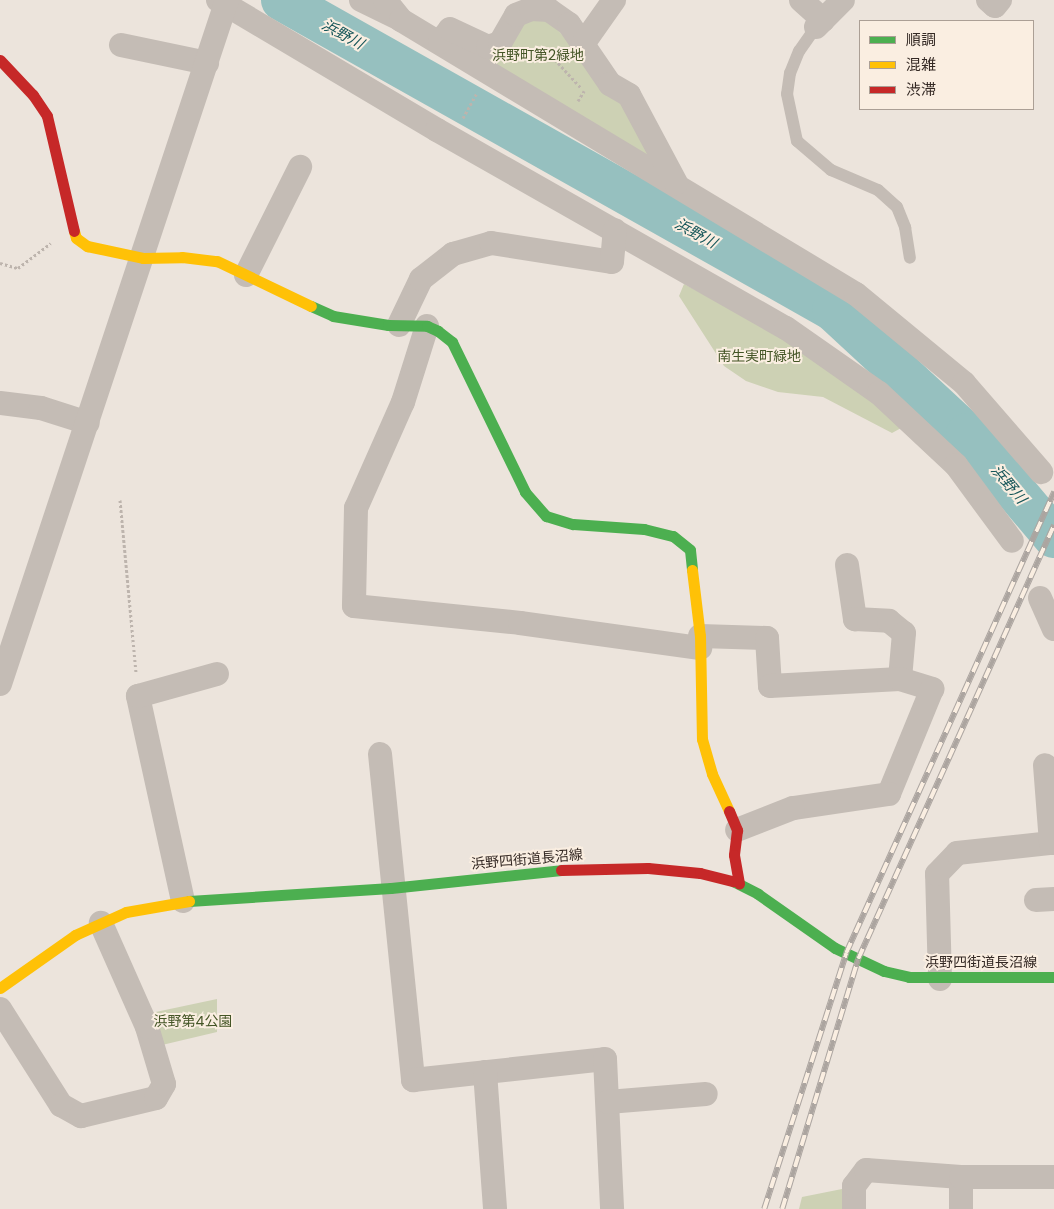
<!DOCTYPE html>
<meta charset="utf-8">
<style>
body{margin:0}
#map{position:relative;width:1054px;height:1209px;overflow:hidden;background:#ece4dc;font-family:Poppins,"Noto Sans JP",sans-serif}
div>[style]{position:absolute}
.green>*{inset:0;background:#cdd1b4}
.river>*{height:42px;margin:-21px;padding:0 21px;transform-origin:21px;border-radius:21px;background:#96c0bf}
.path>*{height:3px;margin-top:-1.5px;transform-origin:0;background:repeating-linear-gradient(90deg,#bdb4ad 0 2.5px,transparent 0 5px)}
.lane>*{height:12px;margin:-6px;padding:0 6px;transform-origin:6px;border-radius:6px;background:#c4bcb5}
.street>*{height:24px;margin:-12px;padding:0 12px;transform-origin:12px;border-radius:12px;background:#c4bcb5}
.fast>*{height:11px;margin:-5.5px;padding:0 5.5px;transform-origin:5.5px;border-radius:5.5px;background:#4caf50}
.slow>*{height:11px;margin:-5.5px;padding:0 5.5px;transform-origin:5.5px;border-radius:5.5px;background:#ffc107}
.jam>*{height:11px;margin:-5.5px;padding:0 5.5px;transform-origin:5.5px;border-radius:5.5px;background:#c62828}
.rail>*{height:5.5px;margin-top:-2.75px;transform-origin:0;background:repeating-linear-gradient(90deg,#faeee1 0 11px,#aca5a0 0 22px);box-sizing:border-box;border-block:1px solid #aca5a0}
span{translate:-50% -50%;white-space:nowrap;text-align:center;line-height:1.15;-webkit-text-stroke:4px #faeee1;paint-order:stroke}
.park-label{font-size:14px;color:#445526}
.street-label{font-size:14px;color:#342924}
.water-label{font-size:15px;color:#165659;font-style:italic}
.legend{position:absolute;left:859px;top:20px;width:175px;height:90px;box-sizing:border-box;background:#faeee1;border:1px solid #ab9f95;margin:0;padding:6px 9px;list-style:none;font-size:15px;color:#342924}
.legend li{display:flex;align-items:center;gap:10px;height:25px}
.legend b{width:25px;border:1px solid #ab9f95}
</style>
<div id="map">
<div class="green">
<div style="clip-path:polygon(542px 14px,625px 99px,652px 159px,451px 43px,490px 52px,521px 22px)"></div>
<div style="clip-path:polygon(684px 284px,799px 344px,903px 427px,892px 433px,823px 397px,778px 392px,746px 381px,724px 366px,679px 296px)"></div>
<div style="clip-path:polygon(217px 999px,217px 1032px,162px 1045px,151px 1013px)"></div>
<div style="clip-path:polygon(847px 1188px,847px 1209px,799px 1209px,802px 1197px)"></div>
</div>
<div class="river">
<div style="left:282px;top:0;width:632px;rotate:29.36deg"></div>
<div style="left:833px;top:310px;width:183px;rotate:42.8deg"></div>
<div style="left:967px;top:434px;width:135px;rotate:49.8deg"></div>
</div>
<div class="path">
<div style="left:525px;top:48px;width:7px;rotate:45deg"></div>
<div style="left:530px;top:53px;width:18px;rotate:-3deg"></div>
<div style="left:548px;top:52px;width:50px;rotate:47.4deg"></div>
<div style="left:578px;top:101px;width:12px;rotate:-59deg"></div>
<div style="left:463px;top:118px;width:29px;rotate:-61deg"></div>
<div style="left:0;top:263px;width:19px;rotate:16deg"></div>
<div style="left:18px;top:268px;width:41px;rotate:-37.1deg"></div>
<div style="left:120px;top:500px;width:174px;rotate:84.7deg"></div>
</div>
<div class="lane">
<div style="left:816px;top:27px;width:29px;rotate:125deg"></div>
<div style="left:799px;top:51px;width:24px;rotate:112deg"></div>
<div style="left:790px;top:73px;width:21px;rotate:98deg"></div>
<div style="left:787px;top:94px;width:48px;rotate:78deg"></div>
<div style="left:797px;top:141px;width:45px;rotate:40.5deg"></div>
<div style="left:831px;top:170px;width:51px;rotate:23.1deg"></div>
<div style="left:878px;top:190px;width:25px;rotate:42deg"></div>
<div style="left:897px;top:207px;width:22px;rotate:68deg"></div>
<div style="left:905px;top:227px;width:31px;rotate:81deg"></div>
</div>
<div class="street">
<div style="left:218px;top:0;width:255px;rotate:30.7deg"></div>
<div style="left:437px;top:130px;width:401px;rotate:29.6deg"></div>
<div style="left:786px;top:328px;width:113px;rotate:35deg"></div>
<div style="left:879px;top:393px;width:105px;rotate:43.1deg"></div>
<div style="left:956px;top:465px;width:94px;rotate:53.6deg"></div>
<div style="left:361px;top:0;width:41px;rotate:25.9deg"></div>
<div style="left:385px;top:0;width:26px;rotate:51deg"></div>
<div style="left:401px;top:20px;width:531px;rotate:31.06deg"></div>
<div style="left:856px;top:294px;width:140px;rotate:39.5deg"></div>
<div style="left:964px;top:383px;width:118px;rotate:49.1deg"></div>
<div style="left:801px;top:0;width:30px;rotate:42deg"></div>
<div style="left:988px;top:0;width:9px;rotate:41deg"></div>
<div style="left:995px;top:6px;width:8px;rotate:-50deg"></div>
<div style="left:816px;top:27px;width:38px;rotate:-45deg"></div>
<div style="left:440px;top:42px;width:16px;rotate:-52deg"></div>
<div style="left:450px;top:29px;width:42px;rotate:25.3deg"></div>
<div style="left:488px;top:47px;width:13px;rotate:-18deg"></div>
<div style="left:500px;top:43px;width:32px;rotate:-60deg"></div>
<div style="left:516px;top:15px;width:16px;rotate:-22deg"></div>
<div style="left:531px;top:9px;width:18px;rotate:3deg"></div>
<div style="left:549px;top:10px;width:24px;rotate:35deg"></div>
<div style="left:569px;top:24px;width:73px;rotate:55.7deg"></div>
<div style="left:610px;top:84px;width:22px;rotate:30deg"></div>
<div style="left:629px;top:95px;width:100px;rotate:61.9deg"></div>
<div style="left:583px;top:44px;width:54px;rotate:-54.8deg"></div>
<div style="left:121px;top:45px;width:88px;rotate:11.8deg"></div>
<div style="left:246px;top:275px;width:121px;rotate:-63.4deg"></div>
<div style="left:399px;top:325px;width:51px;rotate:-64.4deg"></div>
<div style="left:421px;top:279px;width:41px;rotate:-38deg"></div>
<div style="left:453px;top:254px;width:40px;rotate:-16deg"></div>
<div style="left:491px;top:243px;width:122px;rotate:8.9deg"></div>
<div style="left:612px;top:262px;width:32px;rotate:-85deg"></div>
<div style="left:427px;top:326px;width:80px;rotate:107.5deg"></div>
<div style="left:403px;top:402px;width:116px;rotate:113.9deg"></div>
<div style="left:356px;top:508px;width:98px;rotate:91.2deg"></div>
<div style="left:354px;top:606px;width:167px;rotate:5.8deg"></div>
<div style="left:520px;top:623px;width:182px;rotate:7.9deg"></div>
<div style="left:0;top:403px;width:41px;rotate:7deg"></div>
<div style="left:41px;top:408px;width:49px;rotate:17.7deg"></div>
<div style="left:847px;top:565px;width:55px;rotate:81.6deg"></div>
<div style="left:855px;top:619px;width:34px;rotate:3deg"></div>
<div style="left:889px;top:621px;width:19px;rotate:39deg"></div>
<div style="left:904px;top:633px;width:46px;rotate:95deg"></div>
<div style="left:1040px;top:598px;width:34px;rotate:66deg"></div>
<div style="left:700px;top:636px;width:67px;rotate:1.7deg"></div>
<div style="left:767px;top:638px;width:48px;rotate:86.4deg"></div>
<div style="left:770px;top:686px;width:130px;rotate:-3.1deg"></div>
<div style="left:900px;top:679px;width:34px;rotate:17deg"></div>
<div style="left:932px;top:689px;width:113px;rotate:112.3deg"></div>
<div style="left:889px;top:794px;width:97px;rotate:171.7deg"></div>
<div style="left:793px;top:808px;width:60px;rotate:158.6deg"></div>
<div style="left:0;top:684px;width:721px;rotate:-71.64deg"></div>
<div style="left:380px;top:754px;width:328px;rotate:84.2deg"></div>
<div style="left:413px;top:1080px;width:193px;rotate:-6.2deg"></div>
<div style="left:605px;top:1059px;width:150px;rotate:87.3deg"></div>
<div style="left:1036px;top:900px;width:18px;rotate:-3deg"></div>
<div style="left:183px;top:901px;width:210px;rotate:-102.4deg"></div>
<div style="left:138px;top:696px;width:82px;rotate:-15.6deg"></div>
<div style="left:940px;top:979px;width:105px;rotate:-91.6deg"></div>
<div style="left:937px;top:874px;width:29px;rotate:-46deg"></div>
<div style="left:957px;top:853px;width:95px;rotate:-6.1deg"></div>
<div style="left:1051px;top:843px;width:78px;rotate:-94.4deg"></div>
<div style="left:0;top:1009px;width:114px;rotate:57.6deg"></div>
<div style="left:61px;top:1105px;width:23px;rotate:29deg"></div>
<div style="left:81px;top:1116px;width:77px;rotate:-13.5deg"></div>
<div style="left:156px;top:1098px;width:16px;rotate:-60deg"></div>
<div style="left:164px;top:1084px;width:59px;rotate:-106.6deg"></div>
<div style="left:147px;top:1027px;width:114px;rotate:-113.9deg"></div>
<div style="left:485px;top:1072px;width:137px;rotate:85.8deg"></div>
<div style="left:608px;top:1102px;width:98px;rotate:-4.7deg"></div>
<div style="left:854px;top:1209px;width:23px;rotate:-90deg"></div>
<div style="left:854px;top:1186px;width:20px;rotate:-53deg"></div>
<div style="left:866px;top:1170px;width:95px;rotate:4.2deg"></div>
<div style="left:961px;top:1209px;width:32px;rotate:-90deg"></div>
<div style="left:961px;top:1177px;width:93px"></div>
</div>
<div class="fast">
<div style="left:311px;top:306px;width:24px;rotate:24deg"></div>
<div style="left:333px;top:316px;width:56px;rotate:9.3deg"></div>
<div style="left:388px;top:325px;width:39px;rotate:1deg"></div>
<div style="left:427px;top:326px;width:12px;rotate:24deg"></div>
<div style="left:438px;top:331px;width:18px;rotate:38deg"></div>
<div style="left:452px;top:342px;width:167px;rotate:64deg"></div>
<div style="left:525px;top:492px;width:32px;rotate:49deg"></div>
<div style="left:546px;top:516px;width:28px;rotate:17deg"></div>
<div style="left:573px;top:524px;width:71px;rotate:4deg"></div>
<div style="left:644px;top:529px;width:30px;rotate:14deg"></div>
<div style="left:673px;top:536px;width:22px;rotate:39deg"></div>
<div style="left:690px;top:550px;width:20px;rotate:84deg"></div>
<div style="left:733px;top:881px;width:28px;rotate:27deg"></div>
<div style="left:758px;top:894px;width:94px;rotate:35deg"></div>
<div style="left:835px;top:948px;width:54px;rotate:25.1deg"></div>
<div style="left:884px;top:971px;width:26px;rotate:13deg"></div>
<div style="left:909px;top:977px;width:145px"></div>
<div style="left:189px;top:901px;width:202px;rotate:-3.7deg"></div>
<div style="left:391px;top:888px;width:171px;rotate:-6deg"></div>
</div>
<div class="slow">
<div style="left:74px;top:231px;width:7px;rotate:74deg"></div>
<div style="left:76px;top:238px;width:14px;rotate:36deg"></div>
<div style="left:87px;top:246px;width:57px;rotate:12.1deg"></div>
<div style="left:143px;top:258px;width:39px;rotate:-1deg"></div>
<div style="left:182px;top:257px;width:35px;rotate:7deg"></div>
<div style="left:217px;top:261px;width:104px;rotate:25.6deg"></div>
<div style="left:692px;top:570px;width:66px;rotate:83.1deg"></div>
<div style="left:700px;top:636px;width:103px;rotate:88.9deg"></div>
<div style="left:702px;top:739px;width:36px;rotate:74deg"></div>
<div style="left:712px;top:774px;width:41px;rotate:65.3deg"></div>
<div style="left:0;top:988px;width:92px;rotate:-35.2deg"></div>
<div style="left:75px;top:935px;width:56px;rotate:-24.3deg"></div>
<div style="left:126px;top:912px;width:64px;rotate:-9.9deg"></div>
</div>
<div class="jam">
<div style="left:0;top:60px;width:48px;rotate:46.7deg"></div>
<div style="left:33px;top:95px;width:25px;rotate:56deg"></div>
<div style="left:47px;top:116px;width:118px;rotate:76.8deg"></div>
<div style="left:729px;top:811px;width:21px;rotate:67deg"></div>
<div style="left:737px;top:830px;width:25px;rotate:97deg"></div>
<div style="left:734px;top:855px;width:29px;rotate:80deg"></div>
<div style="left:561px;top:870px;width:87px;rotate:-1.3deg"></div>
<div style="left:648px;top:868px;width:52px;rotate:5.5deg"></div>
<div style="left:700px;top:873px;width:34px;rotate:14deg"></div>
</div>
<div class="rail">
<div style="left:764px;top:1209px;width:269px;rotate:-72.2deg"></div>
<div style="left:846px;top:953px;width:506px;rotate:-65.72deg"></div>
<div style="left:782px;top:1209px;width:261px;rotate:-73.1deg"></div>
<div style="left:858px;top:959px;width:476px;rotate:-65.7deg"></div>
</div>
<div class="park-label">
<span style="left:538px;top:55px">浜野町第2緑地</span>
<span style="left:759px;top:356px">南生実町緑地</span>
<span style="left:193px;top:1021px">浜野第4公園</span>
</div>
<div class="street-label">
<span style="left:527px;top:859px;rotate:-5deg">浜野四街道長沼線</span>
<span style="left:981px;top:962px">浜野四街道長沼線</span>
</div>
<div class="water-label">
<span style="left:343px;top:34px;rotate:29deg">浜野川</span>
<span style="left:696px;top:233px;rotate:29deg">浜野川</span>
<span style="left:1009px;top:484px;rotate:50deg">浜野川</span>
</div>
<ul class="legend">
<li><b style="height:6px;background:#4caf50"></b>順調</li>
<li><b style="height:6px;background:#ffc107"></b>混雑</li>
<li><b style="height:6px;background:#c62828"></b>渋滞</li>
</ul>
</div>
